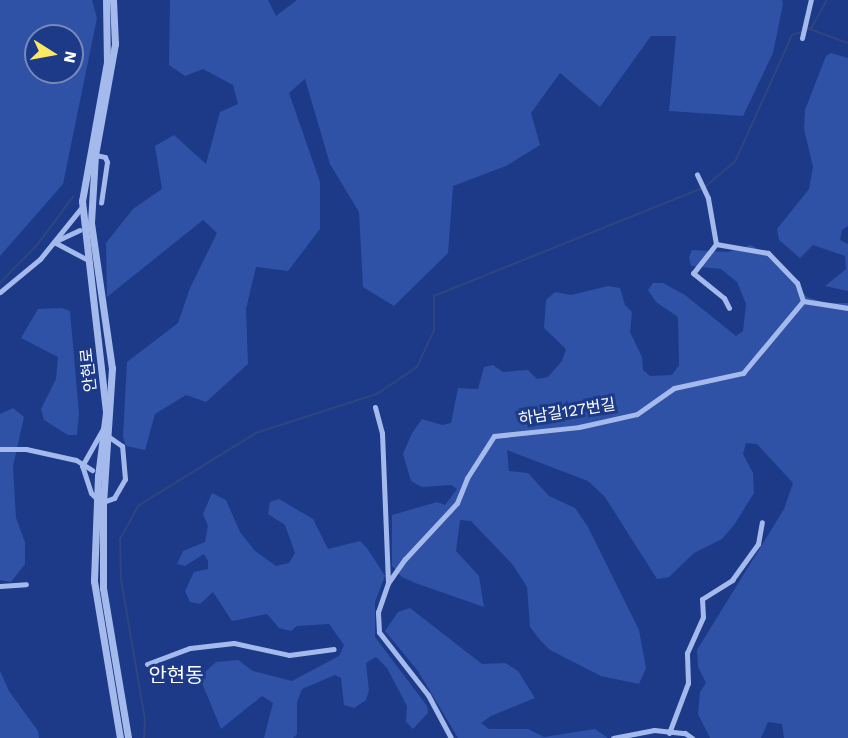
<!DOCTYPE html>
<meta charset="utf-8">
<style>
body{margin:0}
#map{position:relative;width:848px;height:738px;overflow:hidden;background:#1c3a88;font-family:"Work Sans","Noto Sans KR",sans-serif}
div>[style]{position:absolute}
.green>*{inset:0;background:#2f52a6}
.stream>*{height:1.5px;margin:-0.75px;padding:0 0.75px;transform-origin:0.75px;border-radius:0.75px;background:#2f457f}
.minor>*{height:5px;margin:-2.5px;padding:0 2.5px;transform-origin:2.5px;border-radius:2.5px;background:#a5baec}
.tertiary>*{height:7px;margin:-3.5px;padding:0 3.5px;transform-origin:3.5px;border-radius:3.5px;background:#a5baec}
span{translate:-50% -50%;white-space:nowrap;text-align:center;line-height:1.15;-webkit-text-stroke:6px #1c3a88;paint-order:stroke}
.street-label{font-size:16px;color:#fff}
.quarter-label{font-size:20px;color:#fff}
.north{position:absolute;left:24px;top:24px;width:60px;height:60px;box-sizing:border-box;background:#1c3a88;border:2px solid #7789b8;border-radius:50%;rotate:101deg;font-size:16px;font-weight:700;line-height:24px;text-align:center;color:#fff}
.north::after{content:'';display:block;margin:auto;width:21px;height:27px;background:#fce863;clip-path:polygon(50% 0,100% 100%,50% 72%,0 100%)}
</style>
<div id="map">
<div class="green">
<div style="clip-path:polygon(evenodd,0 0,92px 0,97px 18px,63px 184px,0 256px,0 0,36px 36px,72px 36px,72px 72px,36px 72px,36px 36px)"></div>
<div style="clip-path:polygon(170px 0,268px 0,276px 16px,297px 0,782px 0,783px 4px,773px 53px,743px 116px,669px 111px,676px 36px,651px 36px,600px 107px,560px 73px,531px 113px,540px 145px,506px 166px,453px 186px,448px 253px,394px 306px,363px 287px,359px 212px,330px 164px,305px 79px,289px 93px,320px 182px,320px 229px,288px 271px,256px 267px,246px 309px,248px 364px,206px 402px,186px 395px,155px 414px,145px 450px,126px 446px,123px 437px,127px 362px,178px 323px,190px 288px,217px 233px,203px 220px,107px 297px,106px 243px,133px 209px,162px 189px,155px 146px,174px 135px,206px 164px,220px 112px,238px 104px,233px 85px,203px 69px,185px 76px,169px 65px)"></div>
<div style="clip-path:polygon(831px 53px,848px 58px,848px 226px,842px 230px,840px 240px,848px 244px,848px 291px,825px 286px,846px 269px,845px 256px,813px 245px,800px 258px,779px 240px,777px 229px,809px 189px,813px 167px,804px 129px,805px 110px,826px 56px)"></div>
<div style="clip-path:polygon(751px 245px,776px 260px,807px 297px,826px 303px,848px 303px,848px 738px,784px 738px,782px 724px,768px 722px,761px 738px,710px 738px,698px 714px,700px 692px,706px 683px,698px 667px,697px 650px,784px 509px,793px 483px,757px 444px,746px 443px,743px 454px,753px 473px,754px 493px,734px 525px,722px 539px,694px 553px,669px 577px,657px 579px,605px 497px,588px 481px,507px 450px,509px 471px,528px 473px,549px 496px,575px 508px,588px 527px,639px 630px,646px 668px,639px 684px,601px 676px,550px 650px,541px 641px,530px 627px,527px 587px,513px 565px,471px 521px,460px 520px,456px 551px,479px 576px,484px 607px,415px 583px,402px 577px,392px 566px,392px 515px,437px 502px,445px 505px,457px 489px,451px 485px,422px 487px,411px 481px,403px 454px,412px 433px,422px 419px,442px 425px,451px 423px,458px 388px,478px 389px,484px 367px,493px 365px,503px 372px,528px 370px,537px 379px,548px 377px,562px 361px,566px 349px,544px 328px,546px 300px,555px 292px,571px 295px,608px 286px,620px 288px,625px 305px,632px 312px,630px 332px,642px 357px,643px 370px,650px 376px,672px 375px,679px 365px,678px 317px,656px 302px,648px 290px,653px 283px,663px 283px,685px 295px,736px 336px,743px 331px,746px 304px,737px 282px,721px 269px,691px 266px,689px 257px,692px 250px,728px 252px)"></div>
<div style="clip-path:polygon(62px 308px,70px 311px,79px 414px,77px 435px,68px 435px,44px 420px,41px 409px,56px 379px,58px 357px,21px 338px,38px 309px)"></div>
<div style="clip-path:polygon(13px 408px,24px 417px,13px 466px,16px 518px,25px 542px,25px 564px,11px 582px,0 580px,0 414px)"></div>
<div style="clip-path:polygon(212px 493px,226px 500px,240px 532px,255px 551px,276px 566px,289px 563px,295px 553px,285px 525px,268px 514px,270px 502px,279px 499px,313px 519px,328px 549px,360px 541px,367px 548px,385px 576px,375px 602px,375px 637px,427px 706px,428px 713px,413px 729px,406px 722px,407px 706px,387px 668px,376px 657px,366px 663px,369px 690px,366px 700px,354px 708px,344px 705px,341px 678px,335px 675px,302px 689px,297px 702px,297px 734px,293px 738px,264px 738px,273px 703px,262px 696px,221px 729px,202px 683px,203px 674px,216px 662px,238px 660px,253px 671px,292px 681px,339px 656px,344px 645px,329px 624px,297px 626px,291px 631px,279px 628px,267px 614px,232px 621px,213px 592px,200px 604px,190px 602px,185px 591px,194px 572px,208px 569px,208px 561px,204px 554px,185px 566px,177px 564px,183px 551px,205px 542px,208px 526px,203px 514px)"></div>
<div style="clip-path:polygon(410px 608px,482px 664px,505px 663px,518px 671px,535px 698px,491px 716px,481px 723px,489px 729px,528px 729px,544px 737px,595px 729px,608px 738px,458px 738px,418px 671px,385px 631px,398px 612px)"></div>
<div style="clip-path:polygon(0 671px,9px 691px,38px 731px,39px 738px,0 738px)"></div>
</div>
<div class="stream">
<div style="left:810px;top:29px;width:40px;rotate:20.2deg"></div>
<div style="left:806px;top:30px;width:7px;rotate:-27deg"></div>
<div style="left:812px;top:27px;width:31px;rotate:-61deg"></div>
<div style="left:706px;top:186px;width:38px;rotate:-40deg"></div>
<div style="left:735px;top:162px;width:139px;rotate:-65.8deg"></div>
<div style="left:792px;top:35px;width:9px;rotate:-18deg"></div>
<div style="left:0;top:283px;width:54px;rotate:-45.7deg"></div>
<div style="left:38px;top:244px;width:59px;rotate:-53.3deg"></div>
<div style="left:144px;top:738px;width:18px;rotate:-87deg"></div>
<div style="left:145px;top:720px;width:143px;rotate:-99.7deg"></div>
<div style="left:121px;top:579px;width:40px;rotate:-91.4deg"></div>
<div style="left:120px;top:539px;width:38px;rotate:-61deg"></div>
<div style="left:138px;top:506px;width:139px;rotate:-31.7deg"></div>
<div style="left:256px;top:433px;width:127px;rotate:-17.9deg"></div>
<div style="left:377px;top:394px;width:48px;rotate:-34deg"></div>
<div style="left:417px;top:367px;width:40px;rotate:-65deg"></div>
<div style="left:434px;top:331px;width:35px;rotate:-90deg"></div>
<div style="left:434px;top:296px;width:289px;rotate:-21.9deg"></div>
</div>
<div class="minor">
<div style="left:802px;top:38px;width:39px;rotate:-77deg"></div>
<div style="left:95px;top:155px;width:10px;rotate:11deg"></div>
<div style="left:105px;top:157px;width:5px;rotate:68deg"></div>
<div style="left:107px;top:162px;width:41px;rotate:98.3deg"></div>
<div style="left:56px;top:241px;width:26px;rotate:-25deg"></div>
<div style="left:54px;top:242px;width:36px;rotate:28deg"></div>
<div style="left:716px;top:244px;width:37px;rotate:128deg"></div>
<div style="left:693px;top:273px;width:40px;rotate:39deg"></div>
<div style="left:724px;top:298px;width:11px;rotate:63deg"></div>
<div style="left:0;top:292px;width:52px;rotate:-39.5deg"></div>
<div style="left:40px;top:259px;width:67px;rotate:-51.1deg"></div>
<div style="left:803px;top:301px;width:46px;rotate:8.8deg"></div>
<div style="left:375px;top:407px;width:27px;rotate:75deg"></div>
<div style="left:382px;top:433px;width:150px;rotate:87.7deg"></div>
<div style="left:0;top:449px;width:26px"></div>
<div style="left:26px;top:449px;width:51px;rotate:12.4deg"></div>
<div style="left:76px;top:460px;width:19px;rotate:32deg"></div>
<div style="left:96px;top:498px;width:7px;rotate:-135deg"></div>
<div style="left:91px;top:493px;width:28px;rotate:-108deg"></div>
<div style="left:82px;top:466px;width:45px;rotate:-60.6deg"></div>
<div style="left:103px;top:502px;width:12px;rotate:-20deg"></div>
<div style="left:114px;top:498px;width:22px;rotate:-60deg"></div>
<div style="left:125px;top:479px;width:33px;rotate:-95deg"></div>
<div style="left:122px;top:446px;width:16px;rotate:-145deg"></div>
<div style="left:0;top:586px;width:26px;rotate:-4deg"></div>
<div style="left:147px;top:664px;width:46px;rotate:-20.4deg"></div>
<div style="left:190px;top:648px;width:44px;rotate:-6.5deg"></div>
<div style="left:234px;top:643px;width:56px;rotate:12.3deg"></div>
<div style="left:289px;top:655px;width:45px;rotate:-7.6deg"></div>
<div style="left:669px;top:733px;width:53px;rotate:-69.2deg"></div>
<div style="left:688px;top:683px;width:30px;rotate:-92deg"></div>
<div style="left:687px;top:653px;width:39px;rotate:-66deg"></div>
<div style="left:703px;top:617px;width:18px;rotate:-93deg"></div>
<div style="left:702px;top:599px;width:36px;rotate:-32deg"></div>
<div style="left:732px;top:580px;width:44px;rotate:-54.2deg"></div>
<div style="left:758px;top:544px;width:22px;rotate:-80deg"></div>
<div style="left:451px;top:738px;width:49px;rotate:-118.1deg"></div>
<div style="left:428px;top:695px;width:80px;rotate:-127.9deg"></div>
<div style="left:379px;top:632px;width:20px;rotate:-93deg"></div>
<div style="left:378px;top:612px;width:31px;rotate:-71deg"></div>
<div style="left:388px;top:583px;width:29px;rotate:-55deg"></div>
<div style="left:405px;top:559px;width:76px;rotate:-47.1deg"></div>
<div style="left:457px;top:503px;width:27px;rotate:-68deg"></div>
<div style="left:467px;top:478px;width:50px;rotate:-57.3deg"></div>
<div style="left:494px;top:436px;width:85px;rotate:-6deg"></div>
<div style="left:579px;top:427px;width:59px;rotate:-12.6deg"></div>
<div style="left:637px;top:414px;width:45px;rotate:-35.1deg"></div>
<div style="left:674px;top:388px;width:71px;rotate:-12.3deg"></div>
<div style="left:743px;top:373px;width:94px;rotate:-50.2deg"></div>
<div style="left:803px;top:301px;width:19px;rotate:-108deg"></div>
<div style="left:797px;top:283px;width:42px;rotate:-134deg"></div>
<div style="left:768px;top:253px;width:53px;rotate:-170.2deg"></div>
<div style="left:716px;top:244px;width:47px;rotate:-99.9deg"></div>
<div style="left:708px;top:198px;width:26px;rotate:-115deg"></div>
<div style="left:613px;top:738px;width:42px;rotate:-11deg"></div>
<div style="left:654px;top:730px;width:31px;rotate:6deg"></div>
<div style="left:685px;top:733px;width:9px;rotate:36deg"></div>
</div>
<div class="tertiary">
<div style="left:106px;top:0;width:62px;rotate:89.1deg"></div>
<div style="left:107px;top:62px;width:141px;rotate:100.2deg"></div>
<div style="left:82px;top:201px;width:213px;rotate:83.5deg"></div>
<div style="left:106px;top:413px;width:64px;rotate:97.2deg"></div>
<div style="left:98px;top:476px;width:105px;rotate:92.2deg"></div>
<div style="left:94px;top:581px;width:159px;rotate:80.6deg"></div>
<div style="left:113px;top:0;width:44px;rotate:87.4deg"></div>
<div style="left:115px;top:44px;width:113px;rotate:100.2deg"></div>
<div style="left:95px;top:155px;width:68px;rotate:93.4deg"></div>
<div style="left:91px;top:223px;width:147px;rotate:81.8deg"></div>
<div style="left:112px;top:368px;width:134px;rotate:93.8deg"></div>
<div style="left:103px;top:502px;width:86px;rotate:90deg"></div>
<div style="left:103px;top:588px;width:152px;rotate:80.5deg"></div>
</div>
<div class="street-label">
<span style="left:89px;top:370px;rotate:-96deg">안현로</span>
<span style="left:567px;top:412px;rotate:-9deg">하남길127번길</span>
</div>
<div class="quarter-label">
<span style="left:176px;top:675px">안현동</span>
</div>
<div class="north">N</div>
</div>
